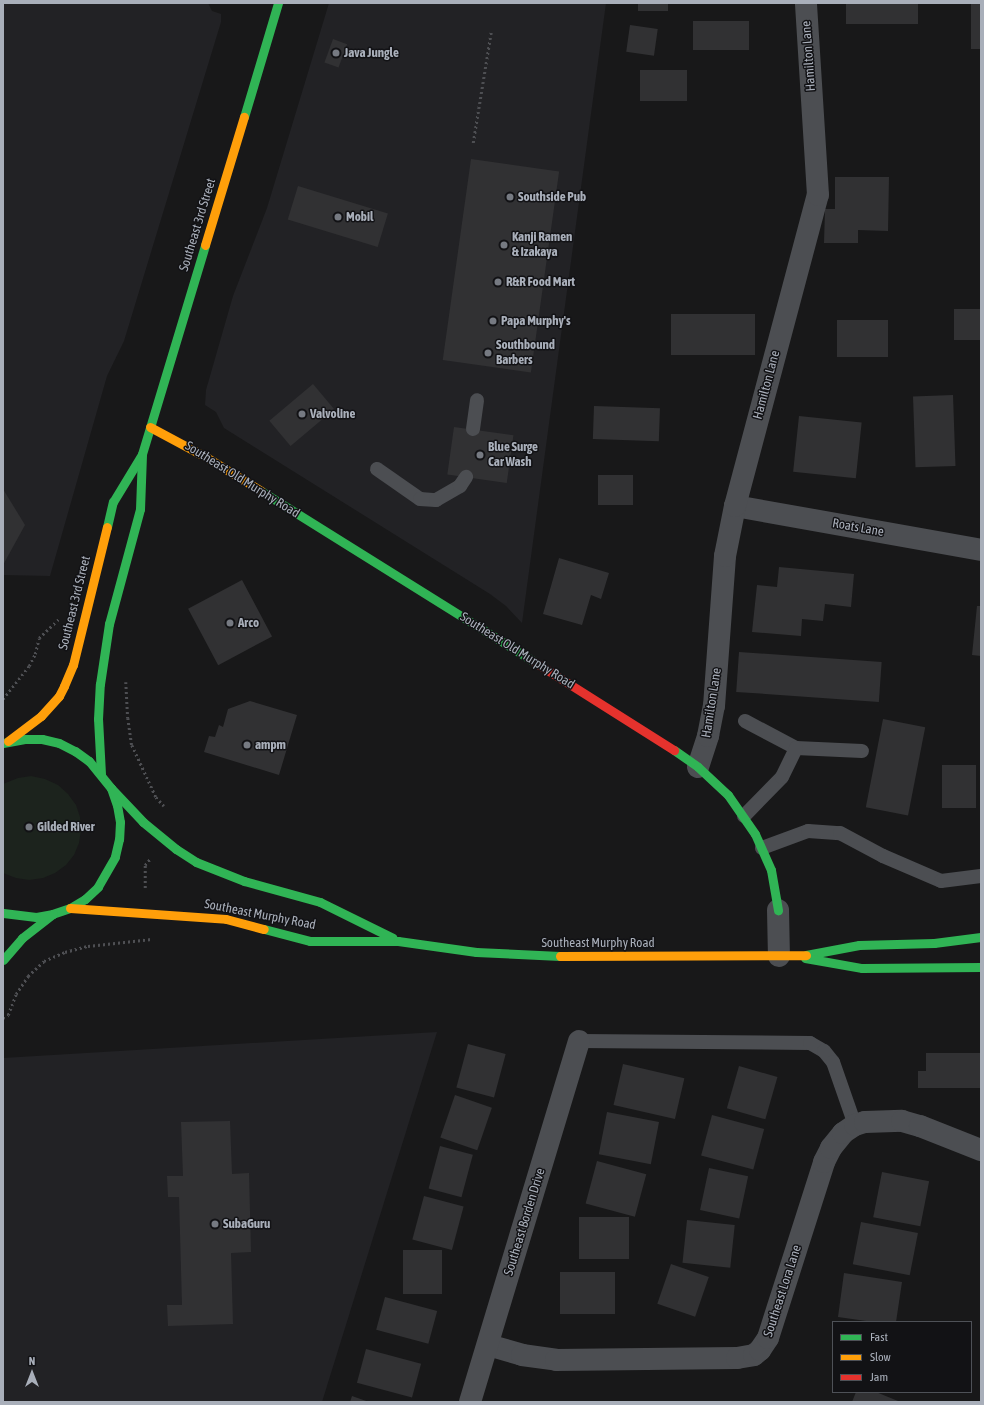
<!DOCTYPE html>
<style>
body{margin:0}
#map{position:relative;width:984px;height:1405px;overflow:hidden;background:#181819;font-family:"Asap Condensed",sans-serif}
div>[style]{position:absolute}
.built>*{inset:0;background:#222225}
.green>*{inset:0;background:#1c231d}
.building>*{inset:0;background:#313133;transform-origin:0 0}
.path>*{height:2.5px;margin-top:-1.25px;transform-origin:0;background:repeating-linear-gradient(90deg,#4e4f53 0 2px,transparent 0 5px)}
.lane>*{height:14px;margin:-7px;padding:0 7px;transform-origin:7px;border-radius:7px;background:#4c4e52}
.street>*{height:22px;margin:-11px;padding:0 11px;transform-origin:11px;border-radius:11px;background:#4c4e52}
.fast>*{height:9px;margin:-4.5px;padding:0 4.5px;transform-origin:4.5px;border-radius:4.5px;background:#30b455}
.slow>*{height:9px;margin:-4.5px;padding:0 4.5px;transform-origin:4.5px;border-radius:4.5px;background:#ff9f0a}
.jam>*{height:9px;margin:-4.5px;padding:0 4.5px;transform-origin:4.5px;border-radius:4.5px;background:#e5322d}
.dots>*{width:11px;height:11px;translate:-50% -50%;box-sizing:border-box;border:2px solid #121215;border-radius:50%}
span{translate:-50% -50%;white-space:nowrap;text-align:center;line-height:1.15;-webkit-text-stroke:3px #121215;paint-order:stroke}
.poi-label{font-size:13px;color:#a9afba;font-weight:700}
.left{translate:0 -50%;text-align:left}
.street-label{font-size:13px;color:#a9afba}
.frame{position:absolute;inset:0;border:4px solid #a9afba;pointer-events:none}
.legend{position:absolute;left:832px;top:1321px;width:140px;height:72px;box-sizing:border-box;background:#121215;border:1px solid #4e5157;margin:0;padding:5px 7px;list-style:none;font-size:12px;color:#a9afba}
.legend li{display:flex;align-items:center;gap:8px;height:20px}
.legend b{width:20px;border:1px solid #4e5157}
.north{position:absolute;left:12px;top:1353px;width:40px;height:40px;-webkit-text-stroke:3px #121215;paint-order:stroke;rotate:0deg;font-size:11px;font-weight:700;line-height:16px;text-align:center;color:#a9afba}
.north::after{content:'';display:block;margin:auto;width:14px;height:18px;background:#a9afba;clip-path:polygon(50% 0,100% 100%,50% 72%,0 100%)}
</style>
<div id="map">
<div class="built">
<div style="clip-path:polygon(3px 3px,208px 3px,212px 11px,221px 14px,221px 22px,124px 341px,107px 376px,50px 576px,3px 575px)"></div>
<div style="clip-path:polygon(329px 3px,606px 3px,522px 623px,506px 606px,490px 594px,224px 428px,216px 412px,205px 405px,206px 390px,233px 296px,267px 208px)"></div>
<div style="clip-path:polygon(437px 1032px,322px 1402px,3px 1402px,3px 1058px)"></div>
</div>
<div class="green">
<div style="clip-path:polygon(31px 776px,45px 779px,58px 785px,68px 794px,76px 805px,80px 817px,81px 830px,79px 843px,74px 855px,66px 865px,55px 873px,43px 878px,29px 880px,16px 878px,3px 873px,3px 784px,18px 778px)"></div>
</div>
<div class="building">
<div style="left:638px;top:3px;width:30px;height:8px"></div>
<div style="left:846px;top:3px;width:72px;height:21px"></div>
<div style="left:971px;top:3px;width:10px;height:46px"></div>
<div style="left:693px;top:21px;width:56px;height:29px"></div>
<div style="left:630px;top:25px;width:28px;height:27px;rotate:8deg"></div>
<div style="left:333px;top:39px;width:15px;height:25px;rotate:20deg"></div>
<div style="left:640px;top:70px;width:47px;height:31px"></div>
<div style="left:471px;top:159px;width:89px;height:203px;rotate:8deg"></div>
<div style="clip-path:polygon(835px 177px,889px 177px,888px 231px,858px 230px,858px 243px,824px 243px,825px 209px,835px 209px)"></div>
<div style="left:298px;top:186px;width:94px;height:35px;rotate:17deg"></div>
<div style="left:954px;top:309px;width:27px;height:31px"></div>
<div style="left:671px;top:314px;width:84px;height:41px"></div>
<div style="left:837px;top:320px;width:51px;height:37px"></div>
<div style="left:313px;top:384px;width:33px;height:57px;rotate:50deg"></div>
<div style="left:953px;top:395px;width:71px;height:40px;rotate:88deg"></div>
<div style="left:594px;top:406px;width:66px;height:33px;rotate:2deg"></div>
<div style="left:799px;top:416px;width:63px;height:56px;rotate:6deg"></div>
<div style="left:454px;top:427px;width:60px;height:48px;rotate:8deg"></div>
<div style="left:598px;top:475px;width:35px;height:30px"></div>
<div style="clip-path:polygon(3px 489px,25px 525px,3px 565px)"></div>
<div style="clip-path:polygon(559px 558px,609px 573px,601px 599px,591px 595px,582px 625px,543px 614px)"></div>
<div style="clip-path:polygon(779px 567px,854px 574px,851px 607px,825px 604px,823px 621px,802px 619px,801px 636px,752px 632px,757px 585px,777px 587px)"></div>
<div style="left:242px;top:580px;width:64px;height:61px;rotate:62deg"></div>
<div style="clip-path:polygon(977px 606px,981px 606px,981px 656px,972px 655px)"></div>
<div style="left:739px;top:652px;width:143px;height:40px;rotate:4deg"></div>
<div style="clip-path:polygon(250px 701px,297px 715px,279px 775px,204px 752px,209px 736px,215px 737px,219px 725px,223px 727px,228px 709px)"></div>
<div style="left:883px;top:719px;width:43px;height:90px;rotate:11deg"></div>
<div style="left:942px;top:765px;width:34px;height:43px"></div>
<div style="left:468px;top:1044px;width:39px;height:45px;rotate:15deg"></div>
<div style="clip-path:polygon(926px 1053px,981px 1053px,981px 1088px,918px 1088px,918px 1071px,926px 1071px)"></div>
<div style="left:623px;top:1064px;width:63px;height:42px;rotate:13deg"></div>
<div style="left:739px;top:1066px;width:40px;height:44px;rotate:16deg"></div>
<div style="left:455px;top:1095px;width:39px;height:45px;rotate:19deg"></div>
<div style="left:607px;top:1112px;width:53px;height:43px;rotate:11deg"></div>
<div style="left:712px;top:1115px;width:54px;height:42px;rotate:15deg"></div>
<div style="clip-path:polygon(230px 1121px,232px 1174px,249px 1173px,251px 1252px,231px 1253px,233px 1324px,168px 1326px,167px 1305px,182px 1305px,179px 1197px,168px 1197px,167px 1176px,183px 1176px,181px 1122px)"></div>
<div style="left:440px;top:1146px;width:34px;height:44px;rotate:15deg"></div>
<div style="left:597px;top:1161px;width:51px;height:44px;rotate:15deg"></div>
<div style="left:709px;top:1168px;width:40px;height:43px;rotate:12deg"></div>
<div style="left:882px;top:1172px;width:48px;height:46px;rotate:11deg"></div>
<div style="left:424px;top:1196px;width:41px;height:45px;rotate:15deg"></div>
<div style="left:579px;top:1217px;width:50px;height:42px"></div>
<div style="left:687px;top:1220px;width:48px;height:43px;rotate:6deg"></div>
<div style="left:861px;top:1222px;width:58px;height:43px;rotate:11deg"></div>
<div style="left:403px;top:1250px;width:39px;height:44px"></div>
<div style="left:671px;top:1264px;width:40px;height:42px;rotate:19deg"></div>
<div style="left:560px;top:1272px;width:55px;height:42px"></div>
<div style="clip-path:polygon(844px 1273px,902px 1282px,896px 1322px,873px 1322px,838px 1317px)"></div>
<div style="left:385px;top:1297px;width:54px;height:34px;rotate:15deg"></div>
<div style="left:366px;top:1349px;width:57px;height:35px;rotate:15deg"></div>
<div style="clip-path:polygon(856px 1392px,876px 1392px,898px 1401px,898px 1402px,852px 1402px)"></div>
<div style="clip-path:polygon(352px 1396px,369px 1402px,350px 1402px)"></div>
</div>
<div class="path">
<div style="left:473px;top:143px;width:112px;rotate:-80.8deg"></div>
<div style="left:126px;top:682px;width:36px;rotate:87deg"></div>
<div style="left:128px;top:718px;width:27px;rotate:82deg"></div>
<div style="left:132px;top:745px;width:57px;rotate:65.2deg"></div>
<div style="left:156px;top:797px;width:12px;rotate:48deg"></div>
<div style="left:3px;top:699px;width:42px;rotate:-51.8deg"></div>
<div style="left:29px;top:666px;width:13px;rotate:-63deg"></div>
<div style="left:35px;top:654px;width:16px;rotate:-76deg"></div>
<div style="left:39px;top:638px;width:28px;rotate:-44deg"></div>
<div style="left:145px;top:888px;width:23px;rotate:-90deg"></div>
<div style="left:145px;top:865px;width:8px;rotate:-50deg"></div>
<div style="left:3px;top:1018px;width:6px;rotate:-31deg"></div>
<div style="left:8px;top:1015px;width:22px;rotate:-69deg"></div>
<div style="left:16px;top:994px;width:22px;rotate:-56deg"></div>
<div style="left:28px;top:976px;width:22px;rotate:-43deg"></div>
<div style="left:44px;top:961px;width:23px;rotate:-23deg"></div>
<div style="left:65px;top:952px;width:24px;rotate:-15deg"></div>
<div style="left:88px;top:946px;width:64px;rotate:-6.2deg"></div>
</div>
<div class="lane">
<div style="left:473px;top:429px;width:29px;rotate:-82deg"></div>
<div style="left:377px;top:469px;width:52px;rotate:34.9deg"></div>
<div style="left:420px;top:499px;width:16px;rotate:4deg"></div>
<div style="left:436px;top:500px;width:28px;rotate:-30deg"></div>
<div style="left:460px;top:486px;width:11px;rotate:-56deg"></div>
<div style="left:745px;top:721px;width:58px;rotate:27.9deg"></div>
<div style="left:796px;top:748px;width:66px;rotate:2.6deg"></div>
<div style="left:744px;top:816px;width:54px;rotate:-45.7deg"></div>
<div style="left:782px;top:777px;width:32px;rotate:-64deg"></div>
<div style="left:762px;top:848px;width:49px;rotate:-20.3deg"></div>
<div style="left:808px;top:831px;width:32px;rotate:4deg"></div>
<div style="left:840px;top:833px;width:49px;rotate:28.1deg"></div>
<div style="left:883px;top:856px;width:63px;rotate:23.3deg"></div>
<div style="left:941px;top:881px;width:40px;rotate:-7.1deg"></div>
<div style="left:579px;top:1041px;width:231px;rotate:0.5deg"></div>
<div style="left:810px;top:1043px;width:16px;rotate:30deg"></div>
<div style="left:824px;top:1051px;width:14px;rotate:51deg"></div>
<div style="left:833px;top:1062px;width:67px;rotate:70.8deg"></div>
</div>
<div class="street">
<div style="left:735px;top:506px;width:250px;rotate:10.1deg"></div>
<div style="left:698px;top:767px;width:33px;rotate:-72deg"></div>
<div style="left:708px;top:736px;width:31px;rotate:-79deg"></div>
<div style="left:714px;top:706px;width:150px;rotate:-85.8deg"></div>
<div style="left:725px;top:556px;width:51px;rotate:-78.7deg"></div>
<div style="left:735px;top:506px;width:322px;rotate:-75.1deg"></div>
<div style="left:818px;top:195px;width:192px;rotate:-93.6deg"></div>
<div style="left:778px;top:910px;width:46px;rotate:88.8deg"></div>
<div style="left:488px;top:1345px;width:35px;rotate:16deg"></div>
<div style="left:522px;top:1355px;width:34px;rotate:8deg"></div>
<div style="left:556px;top:1360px;width:181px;rotate:-0.6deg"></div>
<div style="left:737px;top:1358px;width:17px;rotate:-10deg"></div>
<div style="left:754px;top:1355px;width:8px;rotate:-40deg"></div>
<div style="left:760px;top:1350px;width:14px;rotate:-56deg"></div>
<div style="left:768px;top:1338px;width:185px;rotate:-72.3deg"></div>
<div style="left:824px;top:1162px;width:16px;rotate:-63deg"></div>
<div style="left:831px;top:1148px;width:19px;rotate:-51deg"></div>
<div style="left:843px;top:1133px;width:14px;rotate:-34deg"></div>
<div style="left:855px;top:1125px;width:10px;rotate:-17deg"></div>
<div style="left:865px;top:1122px;width:37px;rotate:-2deg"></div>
<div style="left:902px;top:1121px;width:19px;rotate:16deg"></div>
<div style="left:920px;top:1126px;width:66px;rotate:21.5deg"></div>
<div style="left:470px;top:1402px;width:377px;rotate:-73.2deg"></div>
</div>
<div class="fast">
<div style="left:244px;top:117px;width:119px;rotate:-73.4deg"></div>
<div style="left:261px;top:491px;width:321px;rotate:32deg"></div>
<div style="left:107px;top:527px;width:26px;rotate:-77deg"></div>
<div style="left:113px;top:502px;width:54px;rotate:-58.7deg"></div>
<div style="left:3px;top:743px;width:22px;rotate:-10deg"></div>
<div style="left:25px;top:739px;width:17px"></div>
<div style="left:42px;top:739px;width:17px;rotate:13deg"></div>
<div style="left:59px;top:743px;width:18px;rotate:27deg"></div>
<div style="left:75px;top:751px;width:17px;rotate:36deg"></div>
<div style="left:89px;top:761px;width:35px;rotate:51deg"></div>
<div style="left:111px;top:788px;width:18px;rotate:71deg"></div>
<div style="left:117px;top:805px;width:17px;rotate:80deg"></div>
<div style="left:120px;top:822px;width:17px;rotate:93deg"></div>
<div style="left:119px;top:839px;width:18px;rotate:103deg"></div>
<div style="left:115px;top:857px;width:34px;rotate:120deg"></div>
<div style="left:98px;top:887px;width:18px;rotate:137deg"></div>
<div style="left:85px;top:899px;width:17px;rotate:149deg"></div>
<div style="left:70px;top:908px;width:18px;rotate:161deg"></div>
<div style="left:53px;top:914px;width:17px;rotate:170deg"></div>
<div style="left:36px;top:917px;width:33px;rotate:-173deg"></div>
<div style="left:674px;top:750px;width:29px;rotate:35deg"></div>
<div style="left:698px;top:767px;width:41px;rotate:43deg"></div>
<div style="left:728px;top:795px;width:47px;rotate:55.3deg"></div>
<div style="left:755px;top:834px;width:39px;rotate:66deg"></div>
<div style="left:771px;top:870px;width:41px;rotate:80.1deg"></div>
<div style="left:101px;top:774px;width:55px;rotate:-93.1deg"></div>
<div style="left:98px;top:719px;width:35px;rotate:-87deg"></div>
<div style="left:100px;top:684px;width:61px;rotate:-81.5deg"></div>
<div style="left:109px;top:624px;width:119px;rotate:-74.9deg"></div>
<div style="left:140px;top:509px;width:55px;rotate:-87.9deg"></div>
<div style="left:142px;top:454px;width:218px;rotate:-73.2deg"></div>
<div style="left:111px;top:788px;width:47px;rotate:46.7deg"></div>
<div style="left:143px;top:822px;width:43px;rotate:39.3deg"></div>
<div style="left:176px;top:849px;width:24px;rotate:33deg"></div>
<div style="left:196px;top:862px;width:52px;rotate:21.6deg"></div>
<div style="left:244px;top:881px;width:79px;rotate:15.4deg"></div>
<div style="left:320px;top:902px;width:81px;rotate:26.3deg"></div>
<div style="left:264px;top:929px;width:48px;rotate:14.6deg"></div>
<div style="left:310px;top:941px;width:88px"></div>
<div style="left:398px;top:941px;width:79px;rotate:8deg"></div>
<div style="left:476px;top:952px;width:84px;rotate:2.7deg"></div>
<div style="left:806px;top:955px;width:54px;rotate:-10.7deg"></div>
<div style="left:859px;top:945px;width:75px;rotate:-1.5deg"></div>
<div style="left:934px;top:943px;width:47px;rotate:-7.3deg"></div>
<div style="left:805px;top:958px;width:58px;rotate:10deg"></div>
<div style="left:862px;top:968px;width:119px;rotate:-0.5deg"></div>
<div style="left:3px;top:960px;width:29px;rotate:-49deg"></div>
<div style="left:22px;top:938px;width:39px;rotate:-38deg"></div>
</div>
<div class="slow">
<div style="left:205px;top:245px;width:134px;rotate:-73.1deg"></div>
<div style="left:150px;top:427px;width:64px;rotate:28.2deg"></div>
<div style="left:206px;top:457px;width:65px;rotate:31.7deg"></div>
<div style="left:8px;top:741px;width:41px;rotate:-37.1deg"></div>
<div style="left:41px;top:716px;width:27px;rotate:-48deg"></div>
<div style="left:59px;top:696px;width:11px;rotate:-63deg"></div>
<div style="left:64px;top:686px;width:23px;rotate:-67deg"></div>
<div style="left:73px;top:665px;width:142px;rotate:-76.2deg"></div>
<div style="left:70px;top:908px;width:156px;rotate:4deg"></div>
<div style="left:226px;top:919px;width:39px;rotate:15deg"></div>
<div style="left:560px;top:956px;width:246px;rotate:-0.2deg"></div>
</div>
<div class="jam">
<div style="left:533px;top:661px;width:167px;rotate:32.3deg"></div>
</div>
<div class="dots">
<div style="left:336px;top:53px;background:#767a82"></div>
<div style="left:510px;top:197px;background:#767a82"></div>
<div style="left:338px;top:217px;background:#767a82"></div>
<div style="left:504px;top:245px;background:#767a82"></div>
<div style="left:498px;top:282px;background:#767a82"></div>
<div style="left:493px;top:321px;background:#767a82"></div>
<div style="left:488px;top:353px;background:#767a82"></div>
<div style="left:302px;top:414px;background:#767a82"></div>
<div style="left:480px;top:455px;background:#767a82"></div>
<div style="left:230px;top:623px;background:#767a82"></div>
<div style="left:247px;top:745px;background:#767a82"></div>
<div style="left:29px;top:827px;background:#767a82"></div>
<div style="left:215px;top:1224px;background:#767a82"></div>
</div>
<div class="poi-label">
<span class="left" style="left:344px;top:53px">Java Jungle</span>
<span class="left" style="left:518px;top:197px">Southside Pub</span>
<span class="left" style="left:346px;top:217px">Mobil</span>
<span class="left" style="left:512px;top:245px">Kanji Ramen<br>&amp; Izakaya</span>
<span class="left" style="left:506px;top:282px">R&amp;R Food Mart</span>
<span class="left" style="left:501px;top:321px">Papa Murphy's</span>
<span class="left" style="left:496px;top:353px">Southbound<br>Barbers</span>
<span class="left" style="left:310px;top:414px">Valvoline</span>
<span class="left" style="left:488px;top:455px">Blue Surge<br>Car Wash</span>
<span class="left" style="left:238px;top:623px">Arco</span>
<span class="left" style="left:255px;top:745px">ampm</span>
<span class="left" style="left:37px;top:827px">Gilded River</span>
<span class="left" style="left:223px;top:1224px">SubaGuru</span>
</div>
<div class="street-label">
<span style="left:809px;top:56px;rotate:-94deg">Hamilton Lane</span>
<span style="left:198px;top:225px;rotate:-73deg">Southeast 3rd Street</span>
<span style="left:767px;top:385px;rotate:-75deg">Hamilton Lane</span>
<span style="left:242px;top:480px;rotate:32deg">Southeast Old Murphy Road</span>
<span style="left:858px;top:528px;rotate:10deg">Roats Lane</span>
<span style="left:75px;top:603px;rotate:-76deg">Southeast 3rd Street</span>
<span style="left:517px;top:651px;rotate:32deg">Southeast Old Murphy Road</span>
<span style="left:712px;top:703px;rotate:-81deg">Hamilton Lane</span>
<span style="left:260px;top:915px;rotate:11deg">Southeast Murphy Road</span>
<span style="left:598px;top:943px">Southeast Murphy Road</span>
<span style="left:525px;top:1222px;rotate:-73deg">Southeast Borden Drive</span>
<span style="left:783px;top:1291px;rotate:-72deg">Southeast Lora Lane</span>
</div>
<div class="frame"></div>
<ul class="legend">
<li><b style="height:5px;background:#30b455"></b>Fast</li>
<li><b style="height:5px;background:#ff9f0a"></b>Slow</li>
<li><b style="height:5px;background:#e5322d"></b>Jam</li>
</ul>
<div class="north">N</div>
</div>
